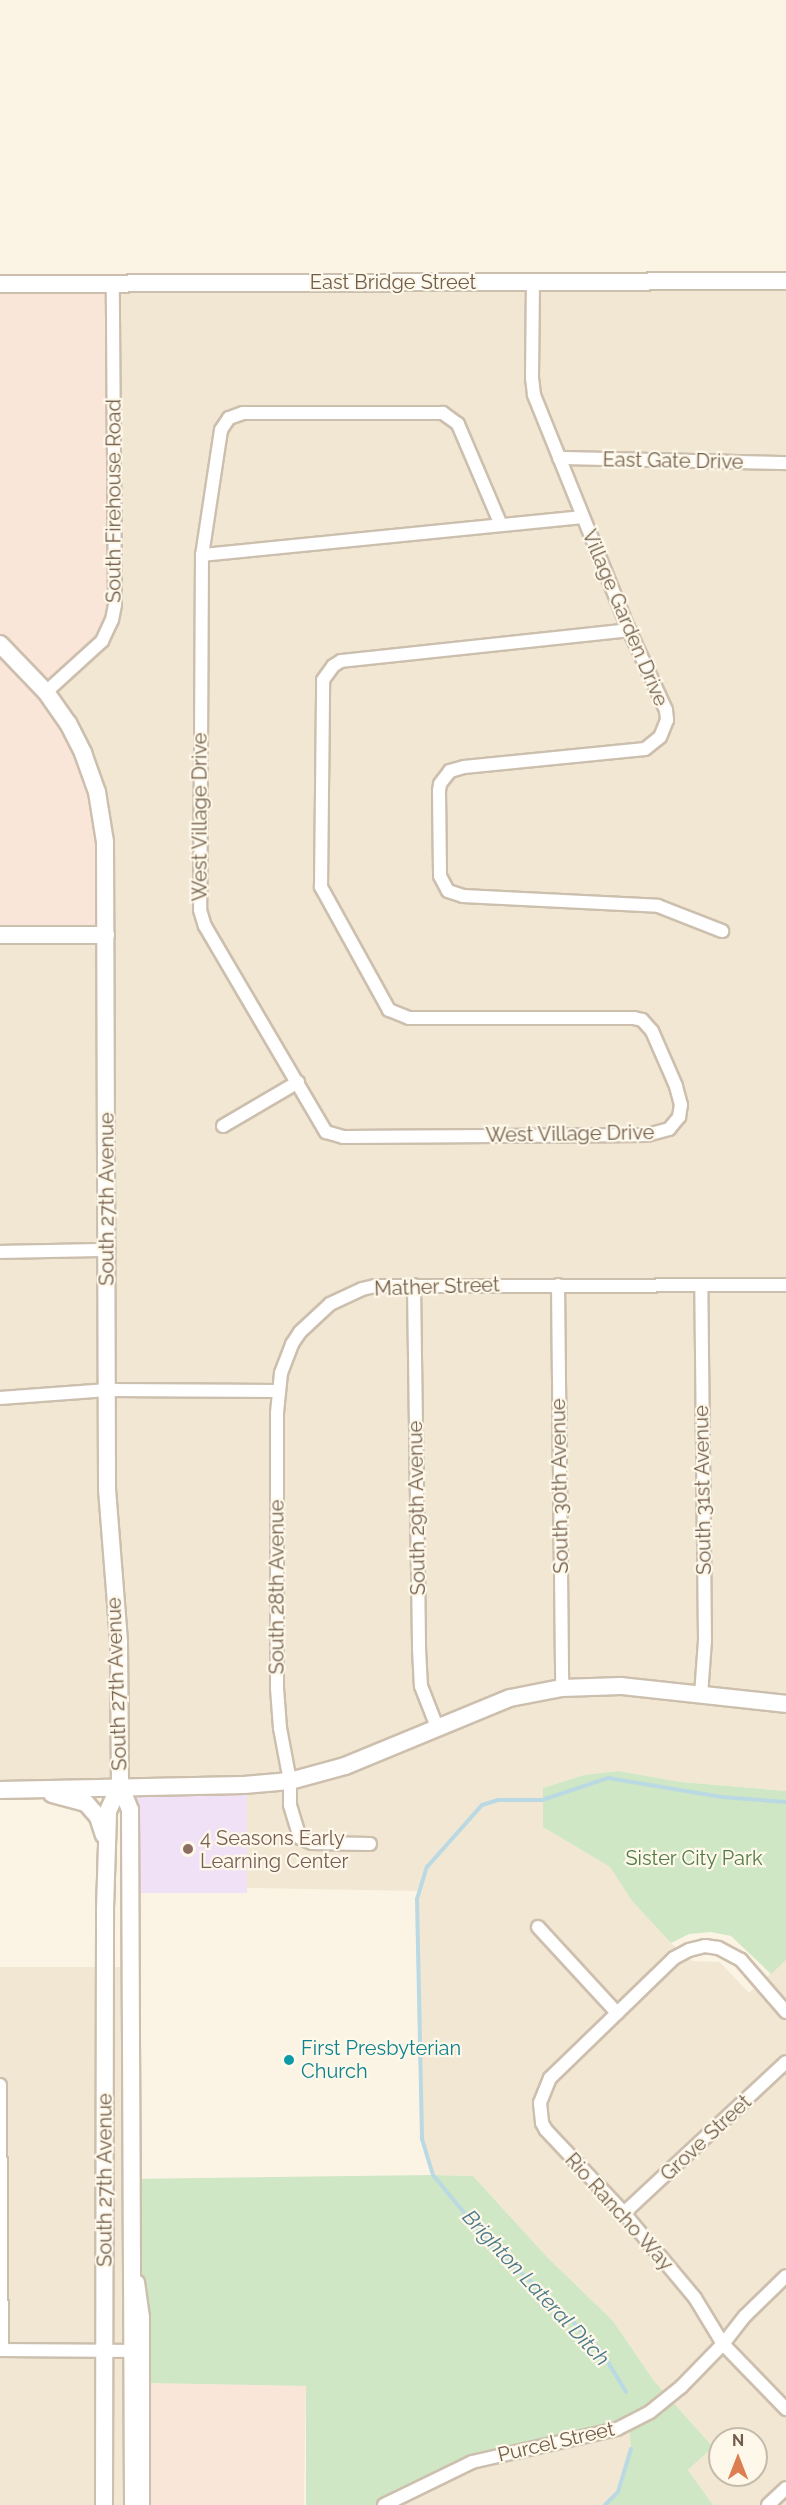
<!DOCTYPE html>
<style>
body{margin:0}
#map{position:relative;width:786px;height:2505px;overflow:hidden;background:#fbf4e4;font-family:Raleway,sans-serif}
div>[style]{position:absolute}
.residential>*{inset:0;background:#f2e7d3;transform-origin:0 0}
.commercial>*{inset:0;background:#fae6d9;transform-origin:0 0}
.education>*{inset:0;background:#f1e1f7;transform-origin:0 0}
.green>*{inset:0;background:#cfe7c4}
.stream>*{height:4px;margin:-2px;padding:0 2px;transform-origin:2px;border-radius:2px;background:#bad9e3}
.roads{filter:drop-shadow(2px 0 #cdbfae) drop-shadow(-2px 0 #cdbfae) drop-shadow(0 2px #cdbfae) drop-shadow(0 -2px #cdbfae)}
.street>*{height:12px;margin:-6px;padding:0 6px;transform-origin:6px;border-radius:6px;background:#fff}
.secondary>*{height:16px;margin:-8px;padding:0 8px;transform-origin:8px;border-radius:8px;background:#fff}
.dots>*{width:16px;height:16px;translate:-50% -50%;box-sizing:border-box;border:3px solid #fef8ea;border-radius:50%}
span{translate:-50% -50%;white-space:nowrap;text-align:center;line-height:1.15;-webkit-text-stroke:4.5px #fef8ea;paint-order:stroke}
.street-label{font-size:20px;color:#715d4b}
.education-label{font-size:20px;color:#785e54}
.left{translate:0 -50%;text-align:left}
.park-label{font-size:20px;color:#527c47}
.culture-label{font-size:20px;color:#0d838f}
.water-label{font-size:21px;color:#4a798a;font-style:italic}
.north{position:absolute;left:708px;top:2427px;width:60px;height:60px;box-sizing:border-box;background:#fef8ea;border:2px solid #c6baaa;border-radius:50%;rotate:0deg;font-size:16px;font-weight:700;line-height:24px;text-align:center;color:#715d4b}
.north::after{content:'';display:block;margin:auto;width:21px;height:27px;background:#dd7e51;clip-path:polygon(50% 0,100% 100%,50% 72%,0 100%)}
</style>
<div id="map">
<div class="residential">
<div style="clip-path:polygon(evenodd,786px 281px,786px 1791px,681px 1782px,618px 1771px,584px 1775px,543px 1788px,543px 1827px,610px 1867px,632px 1901px,671px 1943px,692px 1961px,720px 1962px,749px 1993px,786px 1960px,786px 2505px,713px 2505px,688px 2470px,713px 2447px,654px 2381px,613px 2321px,547px 2257px,473px 2176px,433px 2175px,422px 2138px,417px 1899px,419px 1891px,247px 1888px,247px 1785px,0 1790px,0 935px,46px 692px,113px 283px,786px 281px,720px 2439px,756px 2439px,756px 2475px,720px 2475px,720px 2439px)"></div>
<div style="left:0;top:1967px;width:130px;height:538px"></div>
<div style="clip-path:polygon(629px 2424px,631px 2449px,618px 2492px,605px 2505px,384px 2505px,455px 2469px)"></div>
</div>
<div class="commercial">
<div style="clip-path:polygon(113px 283px,109px 628px,46px 692px,97px 792px,106px 935px,0 935px,0 284px)"></div>
<div style="left:143px;top:2383px;width:163px;height:122px;rotate:1deg"></div>
</div>
<div class="education">
<div style="left:120px;top:1785px;width:127px;height:108px"></div>
</div>
<div class="green">
<div style="clip-path:polygon(618px 1771px,681px 1782px,786px 1791px,786px 1960px,771px 1974px,731px 1936px,711px 1932px,689px 1934px,671px 1943px,632px 1901px,610px 1867px,543px 1827px,543px 1788px,584px 1775px)"></div>
<div style="clip-path:polygon(433px 2175px,473px 2176px,547px 2257px,613px 2321px,654px 2381px,713px 2447px,688px 2470px,713px 2505px,605px 2505px,618px 2491px,631px 2449px,629px 2424px,483px 2459px,384px 2505px,306px 2505px,306px 2386px,143px 2383px,131px 2179px)"></div>
</div>
<div class="stream">
<div style="left:626px;top:2392px;width:47px;rotate:-121deg"></div>
<div style="left:602px;top:2352px;width:72px;rotate:-133.9deg"></div>
<div style="left:552px;top:2300px;width:76px;rotate:-138.7deg"></div>
<div style="left:495px;top:2250px;width:97px;rotate:-129.6deg"></div>
<div style="left:433px;top:2175px;width:39px;rotate:-107deg"></div>
<div style="left:422px;top:2138px;width:239px;rotate:-91.2deg"></div>
<div style="left:417px;top:1899px;width:34px;rotate:-73deg"></div>
<div style="left:427px;top:1867px;width:83px;rotate:-48.4deg"></div>
<div style="left:482px;top:1805px;width:17px;rotate:-17deg"></div>
<div style="left:498px;top:1800px;width:44px"></div>
<div style="left:542px;top:1800px;width:70px;rotate:-18.4deg"></div>
<div style="left:608px;top:1778px;width:115px;rotate:9.5deg"></div>
<div style="left:721px;top:1797px;width:65px;rotate:4.4deg"></div>
<div style="left:605px;top:2505px;width:18px;rotate:-45deg"></div>
<div style="left:618px;top:2492px;width:45px;rotate:-73.2deg"></div>
</div>
<div class="roads">
<div class="street">
<div style="left:533px;top:282px;width:96px;rotate:90.6deg"></div>
<div style="left:532px;top:378px;width:17px;rotate:83deg"></div>
<div style="left:534px;top:395px;width:253px;rotate:68deg"></div>
<div style="left:629px;top:630px;width:88px;rotate:65.2deg"></div>
<div style="left:666px;top:710px;width:10px;rotate:84deg"></div>
<div style="left:667px;top:720px;width:18px;rotate:112deg"></div>
<div style="left:660px;top:737px;width:19px;rotate:141deg"></div>
<div style="left:645px;top:749px;width:182px;rotate:174.3deg"></div>
<div style="left:464px;top:767px;width:15px;rotate:164deg"></div>
<div style="left:450px;top:771px;width:16px;rotate:128deg"></div>
<div style="left:440px;top:784px;width:7px;rotate:98deg"></div>
<div style="left:439px;top:791px;width:85px;rotate:89.3deg"></div>
<div style="left:440px;top:876px;width:17px;rotate:62deg"></div>
<div style="left:448px;top:891px;width:16px;rotate:18deg"></div>
<div style="left:463px;top:896px;width:195px;rotate:2.9deg"></div>
<div style="left:658px;top:906px;width:69px;rotate:21.3deg"></div>
<div style="left:559px;top:458px;width:227px;rotate:1.3deg"></div>
<div style="left:501px;top:525px;width:110px;rotate:-113.1deg"></div>
<div style="left:458px;top:424px;width:19px;rotate:-144deg"></div>
<div style="left:443px;top:413px;width:200px;rotate:180deg"></div>
<div style="left:243px;top:413px;width:15px;rotate:160deg"></div>
<div style="left:229px;top:418px;width:14px;rotate:124deg"></div>
<div style="left:221px;top:430px;width:126px;rotate:98.6deg"></div>
<div style="left:202px;top:555px;width:355px;rotate:90.3deg"></div>
<div style="left:200px;top:910px;width:17px;rotate:73deg"></div>
<div style="left:205px;top:926px;width:239px;rotate:59.6deg"></div>
<div style="left:326px;top:1132px;width:18px;rotate:16deg"></div>
<div style="left:343px;top:1137px;width:304px;rotate:-0.4deg"></div>
<div style="left:647px;top:1135px;width:23px;rotate:-15deg"></div>
<div style="left:669px;top:1129px;width:16px;rotate:-50deg"></div>
<div style="left:679px;top:1117px;width:12px;rotate:-81deg"></div>
<div style="left:681px;top:1105px;width:20px;rotate:-105deg"></div>
<div style="left:676px;top:1086px;width:60px;rotate:-113.6deg"></div>
<div style="left:652px;top:1031px;width:15px;rotate:-132deg"></div>
<div style="left:642px;top:1020px;width:8px;rotate:-166deg"></div>
<div style="left:634px;top:1018px;width:225px;rotate:180deg"></div>
<div style="left:409px;top:1018px;width:22px;rotate:-158deg"></div>
<div style="left:389px;top:1010px;width:141px;rotate:-118.9deg"></div>
<div style="left:321px;top:887px;width:207px;rotate:-89.4deg"></div>
<div style="left:323px;top:680px;width:17px;rotate:-54deg"></div>
<div style="left:333px;top:666px;width:9px;rotate:-32deg"></div>
<div style="left:341px;top:661px;width:290px;rotate:-6.1deg"></div>
<div style="left:202px;top:555px;width:382px;rotate:-5.7deg"></div>
<div style="left:46px;top:692px;width:76px;rotate:-42.3deg"></div>
<div style="left:102px;top:641px;width:23px;rotate:-65deg"></div>
<div style="left:112px;top:620px;width:16px;rotate:-79deg"></div>
<div style="left:115px;top:604px;width:321px;rotate:-90.4deg"></div>
<div style="left:223px;top:1126px;width:87px;rotate:-30.4deg"></div>
<div style="left:0;top:1252px;width:107px;rotate:-1.1deg"></div>
<div style="left:414px;top:1285px;width:364px;rotate:89.2deg"></div>
<div style="left:419px;top:1649px;width:37px;rotate:87deg"></div>
<div style="left:421px;top:1686px;width:44px;rotate:68.7deg"></div>
<div style="left:558px;top:1285px;width:403px;rotate:89.4deg"></div>
<div style="left:0;top:1398px;width:108px;rotate:-4.2deg"></div>
<div style="left:108px;top:1390px;width:170px;rotate:0.3deg"></div>
<div style="left:701px;top:1695px;width:55px;rotate:-85.8deg"></div>
<div style="left:705px;top:1640px;width:355px;rotate:-90.6deg"></div>
<div style="left:370px;top:1844px;width:58px;rotate:-179deg"></div>
<div style="left:312px;top:1843px;width:13px;rotate:-157deg"></div>
<div style="left:300px;top:1838px;width:34px;rotate:-107deg"></div>
<div style="left:290px;top:1805px;width:24px;rotate:-90deg"></div>
<div style="left:290px;top:1781px;width:54px;rotate:-100.7deg"></div>
<div style="left:280px;top:1728px;width:40px;rotate:-94.3deg"></div>
<div style="left:277px;top:1688px;width:275px;rotate:-90deg"></div>
<div style="left:277px;top:1413px;width:40px;rotate:-84.3deg"></div>
<div style="left:281px;top:1373px;width:31px;rotate:-69deg"></div>
<div style="left:292px;top:1344px;width:14px;rotate:-56deg"></div>
<div style="left:300px;top:1332px;width:41px;rotate:-43deg"></div>
<div style="left:330px;top:1304px;width:35px;rotate:-25deg"></div>
<div style="left:362px;top:1289px;width:13px;rotate:-13deg"></div>
<div style="left:375px;top:1286px;width:411px;rotate:-0.1deg"></div>
<div style="left:538px;top:1927px;width:117px;rotate:47.4deg"></div>
<div style="left:786px;top:2012px;width:69px;rotate:-130.9deg"></div>
<div style="left:741px;top:1960px;width:26px;rotate:-152deg"></div>
<div style="left:718px;top:1948px;width:13px;rotate:-171deg"></div>
<div style="left:705px;top:1946px;width:16px;rotate:166deg"></div>
<div style="left:689px;top:1950px;width:17px;rotate:152deg"></div>
<div style="left:674px;top:1958px;width:173px;rotate:135.9deg"></div>
<div style="left:550px;top:2078px;width:27px;rotate:112deg"></div>
<div style="left:540px;top:2103px;width:20px;rotate:84deg"></div>
<div style="left:542px;top:2123px;width:8px;rotate:60deg"></div>
<div style="left:546px;top:2130px;width:114px;rotate:46.8deg"></div>
<div style="left:624px;top:2213px;width:111px;rotate:50.1deg"></div>
<div style="left:695px;top:2298px;width:54px;rotate:58.7deg"></div>
<div style="left:723px;top:2344px;width:91px;rotate:45.9deg"></div>
<div style="left:0;top:2085px;width:265px;rotate:89.6deg"></div>
<div style="left:624px;top:2213px;width:221px;rotate:-43deg"></div>
<div style="left:138px;top:2282px;width:35px;rotate:82deg"></div>
<div style="left:143px;top:2317px;width:188px;rotate:90deg"></div>
<div style="left:0;top:2350px;width:133px;rotate:0.4deg"></div>
<div style="left:384px;top:2505px;width:98px;rotate:-26deg"></div>
<div style="left:472px;top:2462px;width:149px;rotate:-12.8deg"></div>
<div style="left:617px;top:2429px;width:37px;rotate:-27deg"></div>
<div style="left:650px;top:2412px;width:40px;rotate:-39deg"></div>
<div style="left:681px;top:2387px;width:60px;rotate:-45.7deg"></div>
<div style="left:723px;top:2344px;width:36px;rotate:-52deg"></div>
<div style="left:745px;top:2316px;width:57px;rotate:-44.3deg"></div>
<div style="left:768px;top:2505px;width:25px;rotate:-43deg"></div>
</div>
<div class="secondary">
<div style="left:0;top:284px;width:786px;rotate:-0.22deg"></div>
<div style="left:0;top:644px;width:66px;rotate:46.2deg"></div>
<div style="left:46px;top:692px;width:38px;rotate:55deg"></div>
<div style="left:68px;top:723px;width:34px;rotate:63deg"></div>
<div style="left:83px;top:753px;width:41px;rotate:70.3deg"></div>
<div style="left:97px;top:792px;width:51px;rotate:80.9deg"></div>
<div style="left:105px;top:842px;width:647px;rotate:89.82deg"></div>
<div style="left:107px;top:1489px;width:153px;rotate:85.5deg"></div>
<div style="left:119px;top:1642px;width:143px;rotate:89.6deg"></div>
<div style="left:120px;top:1785px;width:27px;rotate:68deg"></div>
<div style="left:130px;top:1810px;width:695px;rotate:89.75deg"></div>
<div style="left:0;top:935px;width:106px"></div>
<div style="left:0;top:1790px;width:244px;rotate:-1.2deg"></div>
<div style="left:244px;top:1785px;width:46px;rotate:-5deg"></div>
<div style="left:290px;top:1781px;width:57px;rotate:-15.3deg"></div>
<div style="left:345px;top:1766px;width:178px;rotate:-22.4deg"></div>
<div style="left:510px;top:1698px;width:53px;rotate:-10.9deg"></div>
<div style="left:562px;top:1688px;width:59px;rotate:-1.9deg"></div>
<div style="left:621px;top:1686px;width:166px;rotate:6.2deg"></div>
<div style="left:52px;top:1794px;width:35px;rotate:15deg"></div>
<div style="left:86px;top:1803px;width:18px;rotate:49deg"></div>
<div style="left:98px;top:1817px;width:19px;rotate:72deg"></div>
<div style="left:104px;top:2505px;width:596px;rotate:-89.9deg"></div>
<div style="left:105px;top:1909px;width:98px;rotate:-88.2deg"></div>
<div style="left:108px;top:1811px;width:29px;rotate:-65deg"></div>
</div>
</div>
<div class="dots">
<div style="left:188px;top:1849px;background:#8d6e63"></div>
<div style="left:289px;top:2060px;background:#0f9aa8"></div>
</div>
<div class="street-label">
<span style="left:393px;top:282px">East Bridge Street</span>
<span style="left:673px;top:461px;rotate:1deg">East Gate Drive</span>
<span style="left:114px;top:501px;rotate:-90deg">South Firehouse Road</span>
<span style="left:625px;top:618px;rotate:67deg">Village Garden Drive</span>
<span style="left:200px;top:817px;rotate:-90deg">West Village Drive</span>
<span style="left:570px;top:1134px;rotate:-1deg">West Village Drive</span>
<span style="left:107px;top:1199px;rotate:-90deg">South 27th Avenue</span>
<span style="left:437px;top:1287px;rotate:-2deg">Mather Street</span>
<span style="left:560px;top:1486px;rotate:-91deg">South 30th Avenue</span>
<span style="left:703px;top:1490px;rotate:-91deg">South 31st Avenue</span>
<span style="left:417px;top:1508px;rotate:-91deg">South 29th Avenue</span>
<span style="left:277px;top:1587px;rotate:-90deg">South 28th Avenue</span>
<span style="left:117px;top:1684px;rotate:-92deg">South 27th Avenue</span>
<span style="left:706px;top:2138px;rotate:-43deg">Grove Street</span>
<span style="left:105px;top:2180px;rotate:-90deg">South 27th Avenue</span>
<span style="left:619px;top:2212px;rotate:48deg">Rio Rancho Way</span>
<span style="left:556px;top:2442px;rotate:-13deg">Purcel Street</span>
</div>
<div class="education-label">
<span class="left" style="left:200px;top:1850px">4 Seasons Early<br>Learning Center</span>
</div>
<div class="park-label">
<span style="left:694px;top:1858px">Sister City Park</span>
</div>
<div class="culture-label">
<span class="left" style="left:301px;top:2060px">First Presbyterian<br>Church</span>
</div>
<div class="water-label">
<span style="left:536px;top:2288px;rotate:47deg">Brighton Lateral Ditch</span>
</div>
<div class="north">N</div>
</div>
